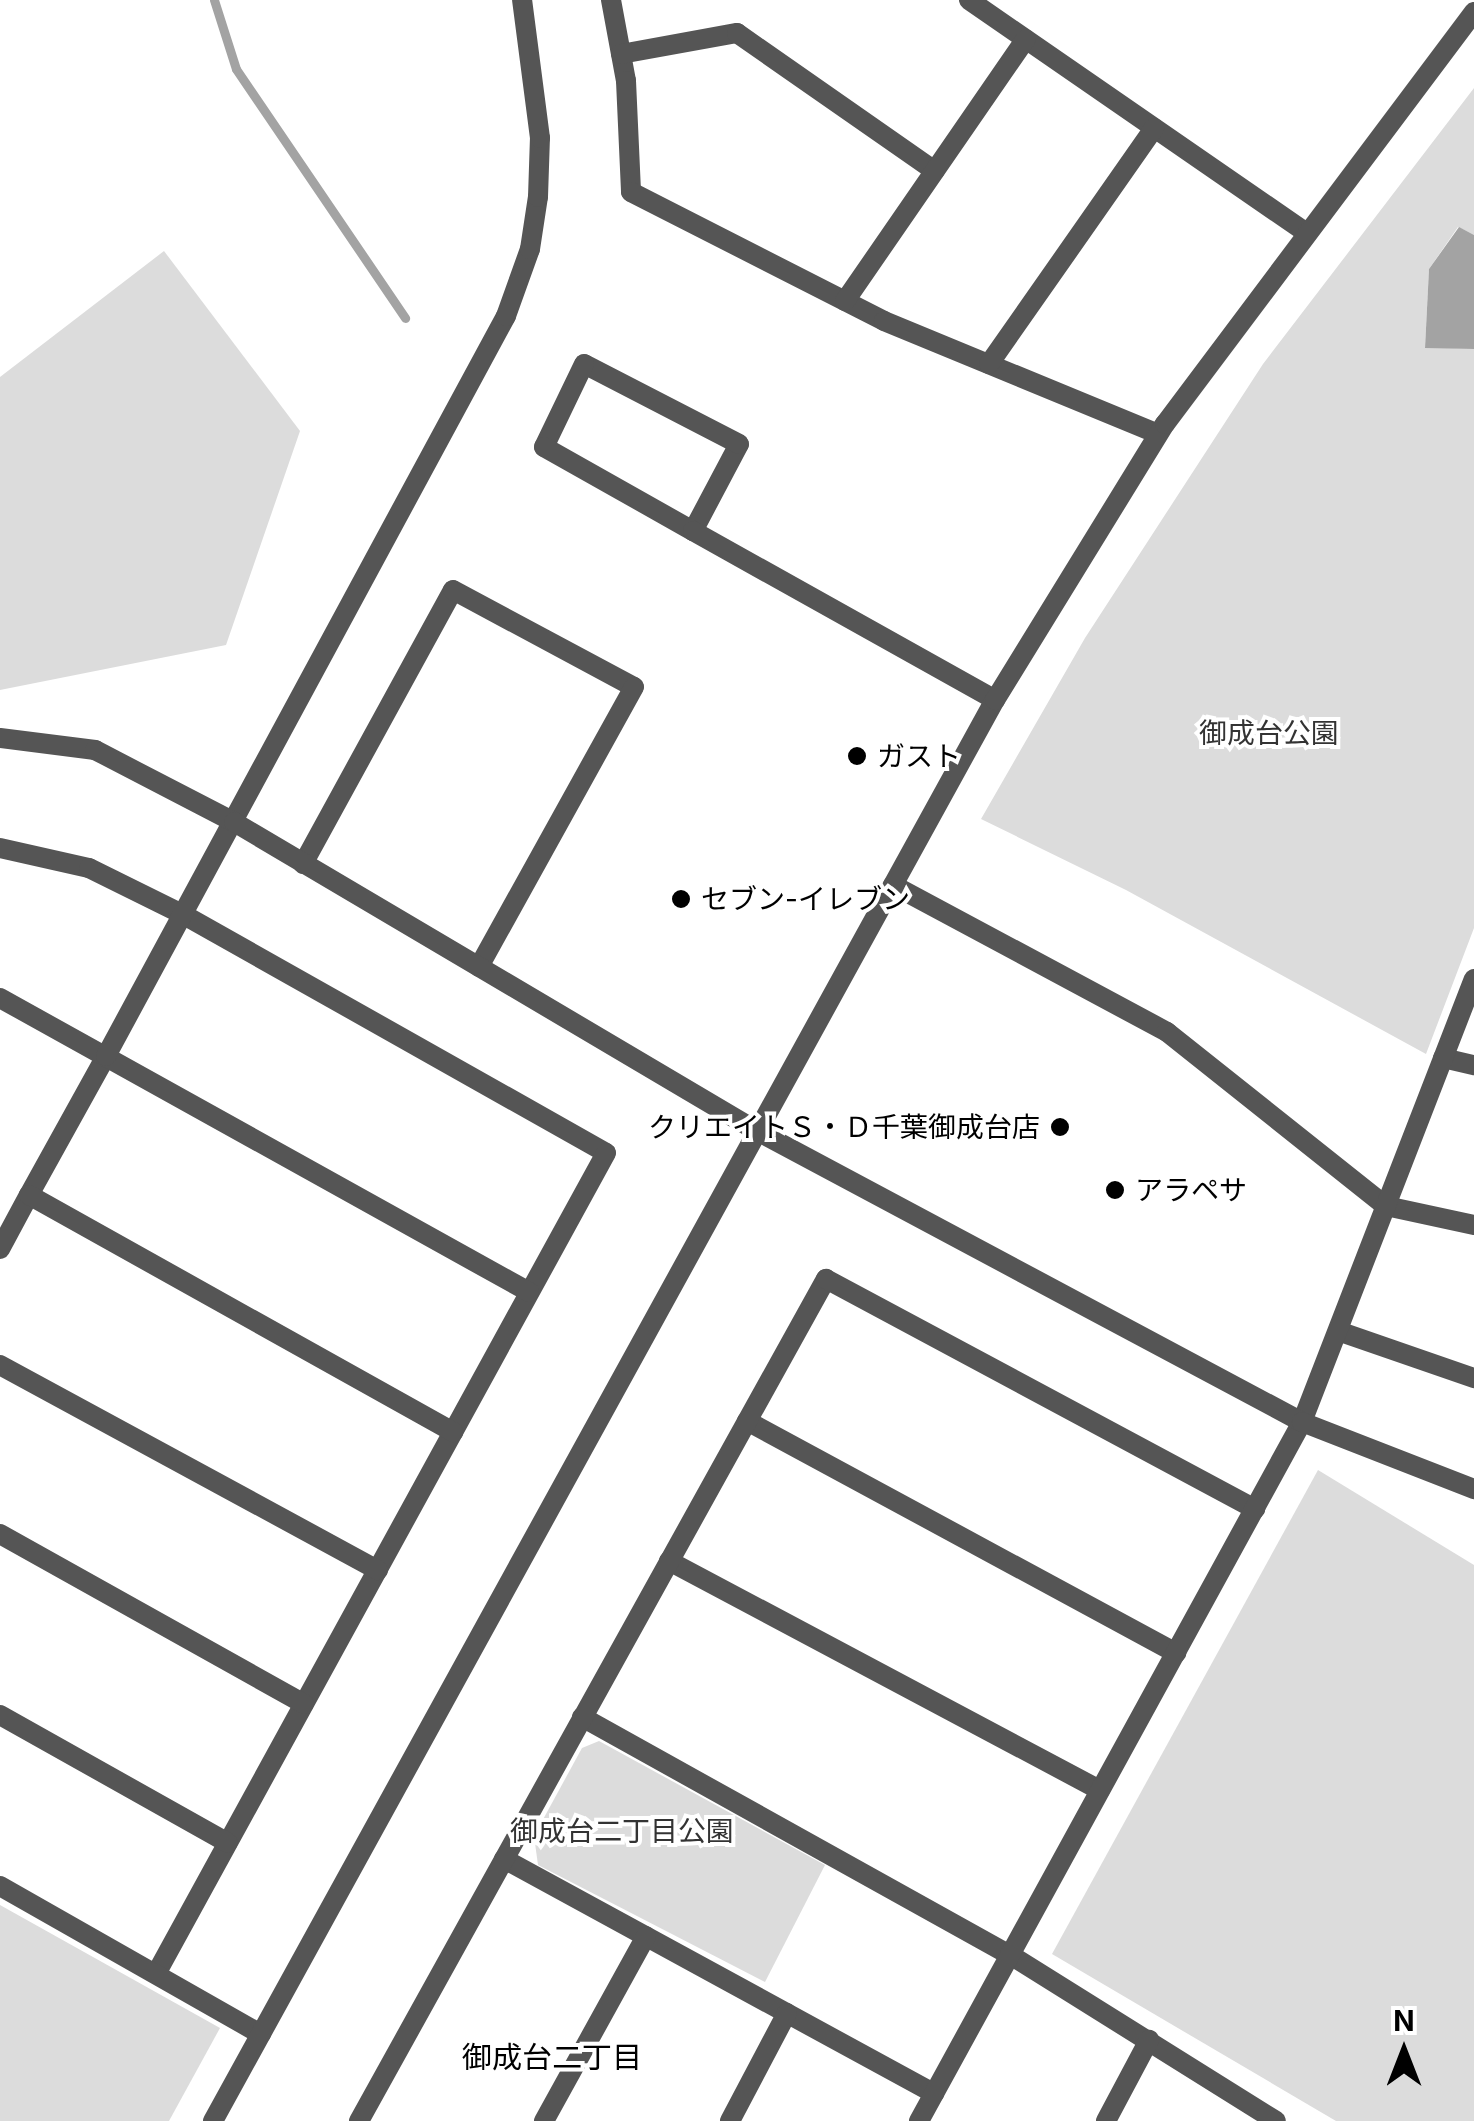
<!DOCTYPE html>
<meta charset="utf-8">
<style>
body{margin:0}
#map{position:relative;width:1474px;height:2121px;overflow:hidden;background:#fff;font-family:Inter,"Noto Sans JP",sans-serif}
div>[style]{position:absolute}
.green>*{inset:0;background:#dcdcdc}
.water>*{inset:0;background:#a3a3a3}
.stream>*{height:9px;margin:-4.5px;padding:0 4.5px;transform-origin:4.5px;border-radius:4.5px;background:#a3a3a3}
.pedestrian>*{height:20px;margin:-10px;padding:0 10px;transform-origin:10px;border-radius:10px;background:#555}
.minor>*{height:20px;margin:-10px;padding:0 10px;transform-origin:10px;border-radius:10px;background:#555}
.tertiary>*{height:20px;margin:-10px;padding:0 10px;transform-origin:10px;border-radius:10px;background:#555}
.dots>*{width:28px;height:28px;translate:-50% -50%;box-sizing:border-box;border:5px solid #fff;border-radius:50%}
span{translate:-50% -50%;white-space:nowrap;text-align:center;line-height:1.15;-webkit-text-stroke:8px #fff;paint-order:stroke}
.park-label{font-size:28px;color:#333}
.poi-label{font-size:28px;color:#000}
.left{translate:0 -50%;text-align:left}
.right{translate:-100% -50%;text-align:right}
.neighbourhood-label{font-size:30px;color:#000}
.north{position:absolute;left:1354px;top:2001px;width:100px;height:100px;-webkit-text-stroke:8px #fff;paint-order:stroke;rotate:0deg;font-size:28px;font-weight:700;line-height:40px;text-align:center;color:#000}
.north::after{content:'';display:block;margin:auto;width:35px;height:45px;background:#000;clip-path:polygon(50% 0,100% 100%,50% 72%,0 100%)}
</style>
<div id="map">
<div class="green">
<div style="clip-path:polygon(1474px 88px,1474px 235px,1458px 227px,1429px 269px,1425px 347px,1474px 349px,1474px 928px,1426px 1054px,1126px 890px,981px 819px,1085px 638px,1263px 364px)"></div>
<div style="clip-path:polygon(164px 251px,300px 431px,226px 645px,0 690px,0 377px)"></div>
<div style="clip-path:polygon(1318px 1470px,1474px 1565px,1474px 2121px,1336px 2121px,1052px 1954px)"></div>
<div style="clip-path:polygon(599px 1741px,825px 1865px,765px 1982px,538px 1865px,534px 1836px,582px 1748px)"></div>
<div style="clip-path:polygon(0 1905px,220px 2028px,169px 2121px,0 2121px)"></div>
</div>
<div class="water">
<div style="clip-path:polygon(1459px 227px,1474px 235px,1474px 349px,1425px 348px,1429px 269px)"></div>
</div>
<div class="stream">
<div style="left:214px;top:0;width:72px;rotate:72.3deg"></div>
<div style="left:236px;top:69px;width:301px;rotate:55.8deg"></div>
</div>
<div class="pedestrian">
<div style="left:29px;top:1195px;width:159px;rotate:-61deg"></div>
</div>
<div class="minor">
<div style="left:611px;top:0;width:82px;rotate:79.5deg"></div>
<div style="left:626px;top:81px;width:111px;rotate:87.4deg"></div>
<div style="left:631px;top:192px;width:284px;rotate:27deg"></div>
<div style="left:884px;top:321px;width:296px;rotate:22.4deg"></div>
<div style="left:969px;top:0;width:411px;rotate:34.6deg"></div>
<div style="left:621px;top:54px;width:118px;rotate:-10.3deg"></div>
<div style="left:737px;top:33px;width:241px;rotate:34.9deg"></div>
<div style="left:845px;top:301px;width:318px;rotate:-55.4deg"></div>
<div style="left:989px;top:364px;width:288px;rotate:-55deg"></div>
<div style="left:693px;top:531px;width:98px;rotate:-62.1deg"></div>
<div style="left:739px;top:444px;width:174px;rotate:-152.7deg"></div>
<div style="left:584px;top:364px;width:92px;rotate:115.7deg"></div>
<div style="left:544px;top:447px;width:171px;rotate:29.4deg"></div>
<div style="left:693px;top:531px;width:346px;rotate:29.2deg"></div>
<div style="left:0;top:848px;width:91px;rotate:12.7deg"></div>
<div style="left:89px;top:868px;width:106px;rotate:26.3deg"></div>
<div style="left:184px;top:915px;width:484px;rotate:29.4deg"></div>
<div style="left:606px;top:1153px;width:936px;rotate:118.73deg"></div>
<div style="left:303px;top:864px;width:312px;rotate:-61.3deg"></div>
<div style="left:453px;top:590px;width:205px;rotate:28.2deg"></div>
<div style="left:634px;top:687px;width:320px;rotate:119deg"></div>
<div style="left:893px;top:885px;width:311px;rotate:28.2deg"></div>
<div style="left:1167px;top:1032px;width:280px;rotate:38.5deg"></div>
<div style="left:1386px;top:1206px;width:90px;rotate:12.2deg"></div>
<div style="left:0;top:998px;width:605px;rotate:29.06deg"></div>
<div style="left:106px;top:1056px;width:841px;rotate:-61.61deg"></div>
<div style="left:506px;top:316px;width:71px;rotate:-70.3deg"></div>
<div style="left:530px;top:249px;width:53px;rotate:-81.3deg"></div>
<div style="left:538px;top:197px;width:59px;rotate:-88.1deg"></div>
<div style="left:540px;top:138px;width:139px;rotate:-97.4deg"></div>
<div style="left:1443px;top:1058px;width:32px;rotate:13deg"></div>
<div style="left:0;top:1249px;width:61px;rotate:-61.8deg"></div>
<div style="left:29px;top:1195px;width:486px;rotate:29.2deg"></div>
<div style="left:1338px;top:1331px;width:144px;rotate:19.1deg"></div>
<div style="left:0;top:1365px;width:430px;rotate:28.5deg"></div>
<div style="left:747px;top:1421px;width:488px;rotate:28.4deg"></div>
<div style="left:0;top:1534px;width:348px;rotate:29.2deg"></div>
<div style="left:669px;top:1561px;width:488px;rotate:28deg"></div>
<div style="left:0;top:1715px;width:261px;rotate:29.3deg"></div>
<div style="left:582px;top:1717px;width:492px;rotate:29.1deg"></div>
<div style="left:1012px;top:1956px;width:311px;rotate:32deg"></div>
<div style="left:504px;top:1859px;width:490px;rotate:28.6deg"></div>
<div style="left:0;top:1886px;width:300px;rotate:29.6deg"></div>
<div style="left:359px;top:2121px;width:963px;rotate:-60.99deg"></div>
<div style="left:826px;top:1279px;width:487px;rotate:28.2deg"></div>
<div style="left:544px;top:2121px;width:211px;rotate:-61.1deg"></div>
<div style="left:730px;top:2121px;width:122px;rotate:-62.2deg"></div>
<div style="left:919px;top:2121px;width:797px;rotate:-61.28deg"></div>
<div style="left:1302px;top:1422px;width:475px;rotate:-68.8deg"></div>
<div style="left:1106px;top:2121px;width:92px;rotate:-62deg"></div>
</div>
<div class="tertiary">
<div style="left:0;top:738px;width:96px;rotate:7.2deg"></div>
<div style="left:95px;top:750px;width:157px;rotate:27.4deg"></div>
<div style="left:234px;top:822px;width:607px;rotate:30.58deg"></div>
<div style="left:757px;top:1131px;width:618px;rotate:28.1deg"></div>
<div style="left:1302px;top:1422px;width:185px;rotate:21.3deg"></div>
<div style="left:213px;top:2121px;width:1622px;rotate:-61.18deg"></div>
<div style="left:995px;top:700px;width:324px;rotate:-58.4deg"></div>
<div style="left:1165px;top:424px;width:515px;rotate:-53.13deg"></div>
</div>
<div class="dots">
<div style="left:857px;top:756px;background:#000"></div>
<div style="left:681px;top:899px;background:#000"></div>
<div style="left:1060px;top:1127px;background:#000"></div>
<div style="left:1115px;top:1190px;background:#000"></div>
</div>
<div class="park-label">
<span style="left:1269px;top:733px">御成台公園</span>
<span style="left:622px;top:1831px">御成台二丁目公園</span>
</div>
<div class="poi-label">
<span class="left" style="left:877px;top:756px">ガスト</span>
<span class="left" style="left:701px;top:899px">セブン-イレブン</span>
<span class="right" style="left:1040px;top:1127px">クリエイトＳ・Ｄ千葉御成台店</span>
<span class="left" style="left:1135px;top:1190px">アラペサ</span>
</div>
<div class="neighbourhood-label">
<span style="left:552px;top:2057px">御成台二丁目</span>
</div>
<div class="north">N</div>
</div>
